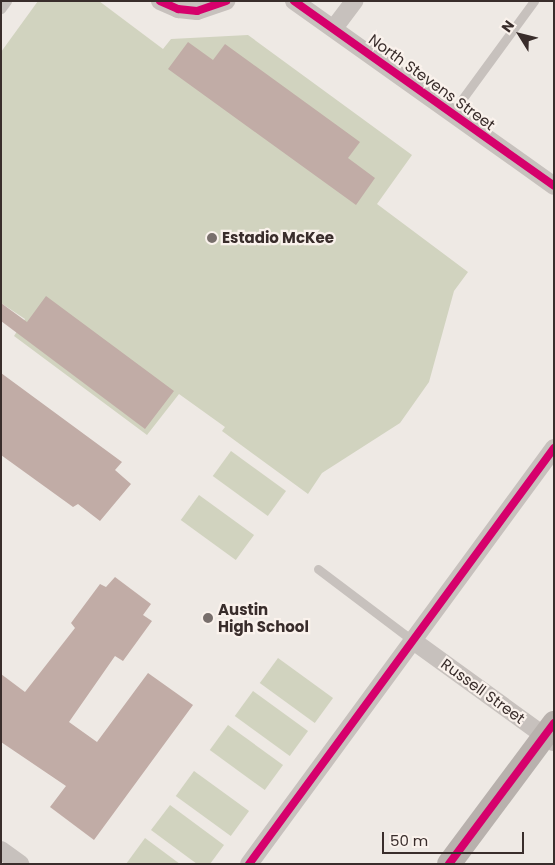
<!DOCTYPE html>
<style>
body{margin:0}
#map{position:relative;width:555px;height:865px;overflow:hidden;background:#eee9e4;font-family:Poppins,sans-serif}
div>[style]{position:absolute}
.green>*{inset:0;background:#d1d3bf;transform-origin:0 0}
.building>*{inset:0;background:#c1aca6}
.lane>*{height:9px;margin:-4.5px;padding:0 4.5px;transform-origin:4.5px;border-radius:4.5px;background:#c7c1bd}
.street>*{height:18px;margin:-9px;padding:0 9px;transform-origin:9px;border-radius:9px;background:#c7c1bd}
.secondary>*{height:24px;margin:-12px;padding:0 12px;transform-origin:12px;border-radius:12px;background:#b8b1ad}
.cycleway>*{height:8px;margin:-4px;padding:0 4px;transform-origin:4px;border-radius:4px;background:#d6006c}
.dots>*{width:14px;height:14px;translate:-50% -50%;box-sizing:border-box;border:2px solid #faf2ec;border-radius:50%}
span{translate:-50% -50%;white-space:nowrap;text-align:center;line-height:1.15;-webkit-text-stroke:4.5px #faf2ec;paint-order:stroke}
.street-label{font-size:15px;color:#392d2b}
.poi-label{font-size:15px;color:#392d2b;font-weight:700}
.left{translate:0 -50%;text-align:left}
.frame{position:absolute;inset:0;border:2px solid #392d2b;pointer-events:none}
.north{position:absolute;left:495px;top:10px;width:50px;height:50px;-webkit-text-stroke:4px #faf2ec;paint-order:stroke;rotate:306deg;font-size:14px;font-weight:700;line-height:20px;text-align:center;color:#392d2b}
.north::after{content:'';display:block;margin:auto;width:18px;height:22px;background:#392d2b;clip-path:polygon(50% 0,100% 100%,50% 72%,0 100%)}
.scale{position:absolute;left:382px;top:832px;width:142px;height:22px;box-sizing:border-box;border:2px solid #392d2b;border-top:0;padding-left:6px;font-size:15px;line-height:18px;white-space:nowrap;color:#392d2b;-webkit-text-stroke:4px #faf2ec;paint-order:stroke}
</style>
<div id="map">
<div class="green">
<div style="clip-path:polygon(38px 1px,99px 1px,163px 49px,171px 39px,248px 35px,412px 155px,377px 204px,468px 272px,454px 291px,429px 382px,400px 423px,322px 473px,308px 494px,222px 431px,225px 427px,179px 394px,147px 435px,14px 336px,25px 319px,1px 303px,1px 52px)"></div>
<div style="left:231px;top:451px;width:68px;height:31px;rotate:36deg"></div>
<div style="left:199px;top:495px;width:68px;height:31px;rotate:36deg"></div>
<div style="left:278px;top:658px;width:68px;height:31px;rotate:36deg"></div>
<div style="left:253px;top:691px;width:68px;height:31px;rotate:36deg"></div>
<div style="left:228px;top:725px;width:68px;height:31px;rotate:36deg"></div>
<div style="left:194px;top:771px;width:68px;height:31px;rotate:36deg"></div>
<div style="clip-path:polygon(170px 805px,224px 845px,210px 864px,197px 864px,151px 830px)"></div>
<div style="clip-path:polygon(145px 838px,180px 864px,126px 864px)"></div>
</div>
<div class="building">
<div style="clip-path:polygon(188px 42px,213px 60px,225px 44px,360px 142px,348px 158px,375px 178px,356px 205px,168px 69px)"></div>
<div style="clip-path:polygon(46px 296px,174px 391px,145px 429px,1px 321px,1px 303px,27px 322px)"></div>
<div style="clip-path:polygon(1px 373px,122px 462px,115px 470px,131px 484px,100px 521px,78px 504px,73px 507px,1px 455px)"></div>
<div style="clip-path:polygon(115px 577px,151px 604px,143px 615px,152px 621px,123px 661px,115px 656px,69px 722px,97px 742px,148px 673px,193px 705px,94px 840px,50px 807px,66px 786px,1px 742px,1px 674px,25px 692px,75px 628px,71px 623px,100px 584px,106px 587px)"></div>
</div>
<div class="lane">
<div style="left:1px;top:9px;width:10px;rotate:-53deg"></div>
<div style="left:452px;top:113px;width:139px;rotate:-53.8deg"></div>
<div style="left:318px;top:569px;width:118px;rotate:37.1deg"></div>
</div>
<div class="street">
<div style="left:160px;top:1px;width:20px;rotate:24deg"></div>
<div style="left:178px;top:9px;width:19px;rotate:6deg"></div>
<div style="left:197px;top:11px;width:31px;rotate:-19deg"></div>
<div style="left:294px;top:1px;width:319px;rotate:35.4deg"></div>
<div style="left:334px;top:28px;width:34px;rotate:-53deg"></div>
<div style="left:412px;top:640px;width:174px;rotate:35.9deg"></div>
<div style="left:1px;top:850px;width:24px;rotate:36deg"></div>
<div style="left:249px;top:864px;width:516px;rotate:-53.75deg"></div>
</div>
<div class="secondary">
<div style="left:449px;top:864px;width:176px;rotate:-53.3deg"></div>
</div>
<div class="cycleway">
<div style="left:160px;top:1px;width:20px;rotate:24deg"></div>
<div style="left:178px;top:9px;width:19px;rotate:6deg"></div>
<div style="left:197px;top:11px;width:31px;rotate:-19deg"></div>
<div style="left:294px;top:1px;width:319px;rotate:35.4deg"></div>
<div style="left:249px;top:864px;width:516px;rotate:-53.75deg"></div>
<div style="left:449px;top:864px;width:176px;rotate:-53.3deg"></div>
</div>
<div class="dots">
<div style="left:212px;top:238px;background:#786f6c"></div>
<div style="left:208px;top:618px;background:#786f6c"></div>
</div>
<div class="street-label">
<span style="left:432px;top:82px;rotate:36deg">North Stevens Street</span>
<span style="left:483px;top:691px;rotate:36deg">Russell Street</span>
</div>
<div class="poi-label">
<span class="left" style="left:222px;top:238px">Estadio McKee</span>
<span class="left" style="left:218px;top:618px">Austin<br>High School</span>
</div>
<div class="frame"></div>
<div class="north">N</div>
<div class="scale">50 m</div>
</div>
